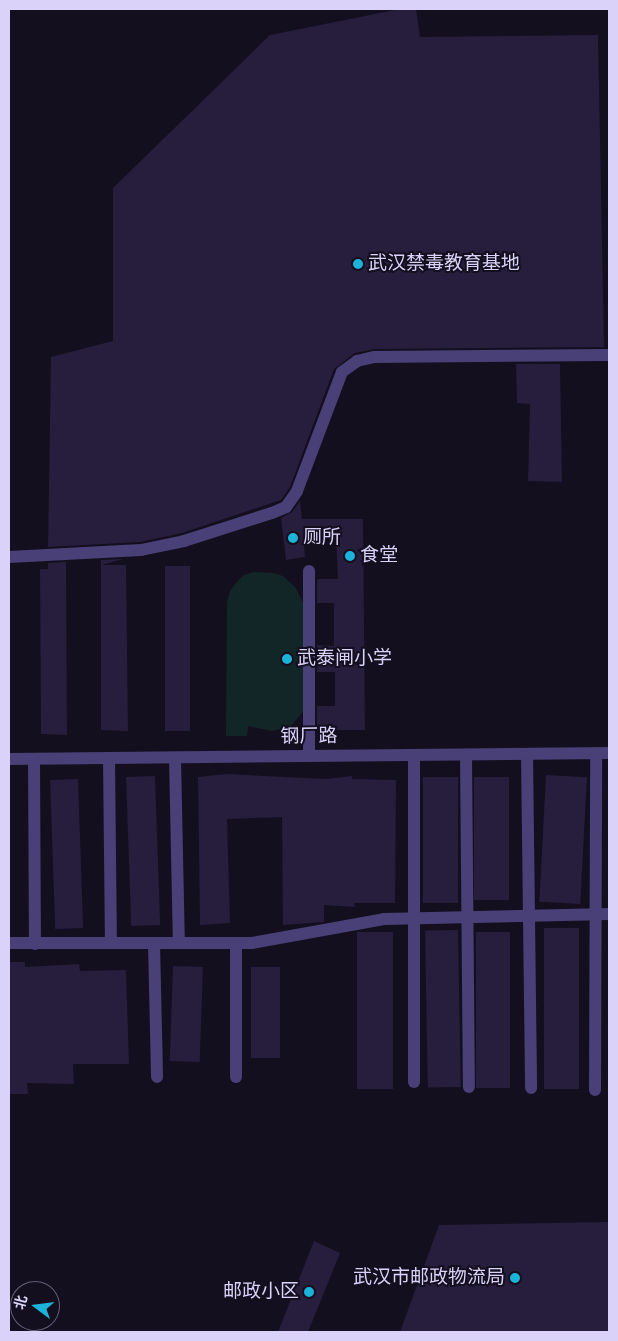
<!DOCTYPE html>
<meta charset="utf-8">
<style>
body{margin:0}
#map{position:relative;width:618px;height:1341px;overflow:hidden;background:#130f1e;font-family:Signika,"Noto Sans SC",sans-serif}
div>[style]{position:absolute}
.green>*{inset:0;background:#132627}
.building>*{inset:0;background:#271d3d;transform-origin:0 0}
.minor>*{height:12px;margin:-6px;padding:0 6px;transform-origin:6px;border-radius:6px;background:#484077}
.dots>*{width:14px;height:14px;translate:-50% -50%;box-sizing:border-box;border:2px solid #130f1e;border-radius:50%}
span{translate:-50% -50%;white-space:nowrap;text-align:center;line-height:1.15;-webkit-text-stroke:4px #130f1e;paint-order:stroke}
.poi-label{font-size:19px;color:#dbd2f9}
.left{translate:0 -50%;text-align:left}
.right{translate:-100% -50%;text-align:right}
.street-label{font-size:19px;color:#dbd2f9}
.frame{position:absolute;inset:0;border:10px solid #dbd2f9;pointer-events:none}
.north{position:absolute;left:10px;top:1281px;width:50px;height:50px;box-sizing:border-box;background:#130f1e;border:1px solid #635d76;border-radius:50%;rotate:285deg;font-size:14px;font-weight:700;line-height:20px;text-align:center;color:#dbd2f9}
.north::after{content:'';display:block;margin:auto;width:18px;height:22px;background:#1cb3db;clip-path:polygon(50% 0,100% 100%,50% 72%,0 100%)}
</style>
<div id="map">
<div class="green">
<div style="clip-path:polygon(253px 572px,273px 573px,283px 576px,296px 588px,304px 605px,304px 710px,291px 726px,272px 731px,248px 726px,247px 736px,226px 736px,227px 602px,230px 591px,236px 583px,244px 575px)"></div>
</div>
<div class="building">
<div style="clip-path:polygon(400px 9px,416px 9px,420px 37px,598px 35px,604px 347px,375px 349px,355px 353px,334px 369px,290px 487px,281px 500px,182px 533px,140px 542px,48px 547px,51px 357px,113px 341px,113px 188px,270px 35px)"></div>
<div style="clip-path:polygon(516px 364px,560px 364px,562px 482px,528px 481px,530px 404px,517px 403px)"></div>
<div style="clip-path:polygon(300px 501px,302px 519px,363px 519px,365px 730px,317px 730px,317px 706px,335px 706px,335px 672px,317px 672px,317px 645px,334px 646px,334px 603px,317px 603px,317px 579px,338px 579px,336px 539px,303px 535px,305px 557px,286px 560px,281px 518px,292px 512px)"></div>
<div style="clip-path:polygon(123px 559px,102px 565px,126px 565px,128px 731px,101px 730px,101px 560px)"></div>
<div style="clip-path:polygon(66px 562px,67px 735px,41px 734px,40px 569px,48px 569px,48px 563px)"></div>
<div style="left:165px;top:566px;width:25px;height:165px"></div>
<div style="clip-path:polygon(226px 774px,326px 779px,352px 776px,352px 779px,396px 780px,395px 903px,354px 903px,355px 907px,324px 905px,324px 922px,283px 925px,282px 817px,227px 819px,230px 923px,200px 925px,198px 777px)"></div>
<div style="left:546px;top:775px;width:41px;height:127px;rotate:3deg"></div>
<div style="left:155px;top:776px;width:149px;height:29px;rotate:88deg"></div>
<div style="left:423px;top:777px;width:35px;height:126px"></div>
<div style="left:474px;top:777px;width:35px;height:123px"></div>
<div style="left:78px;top:779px;width:149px;height:28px;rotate:88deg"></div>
<div style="left:544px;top:928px;width:35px;height:161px"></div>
<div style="left:458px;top:930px;width:157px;height:33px;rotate:89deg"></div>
<div style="left:357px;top:932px;width:36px;height:157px"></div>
<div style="left:476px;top:932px;width:34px;height:156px"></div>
<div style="clip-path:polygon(9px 962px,25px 962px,25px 967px,79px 964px,80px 971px,126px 970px,129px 1064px,73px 1064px,74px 1084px,27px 1083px,28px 1094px,9px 1094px)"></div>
<div style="left:173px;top:966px;width:30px;height:95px;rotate:2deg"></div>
<div style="left:251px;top:967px;width:29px;height:91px"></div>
<div style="clip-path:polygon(609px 1222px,609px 1332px,400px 1332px,439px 1225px)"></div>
<div style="clip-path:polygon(314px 1241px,340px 1253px,308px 1332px,278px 1332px)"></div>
</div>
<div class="minor">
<div style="left:9px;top:557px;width:132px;rotate:-3deg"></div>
<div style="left:141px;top:550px;width:44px;rotate:-11.8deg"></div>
<div style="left:184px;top:541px;width:92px;rotate:-17.7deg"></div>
<div style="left:272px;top:513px;width:15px;rotate:-23deg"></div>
<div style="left:286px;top:507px;width:19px;rotate:-55deg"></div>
<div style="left:297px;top:491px;width:127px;rotate:-69.3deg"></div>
<div style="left:342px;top:372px;width:19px;rotate:-36deg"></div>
<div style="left:357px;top:361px;width:18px;rotate:-13deg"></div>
<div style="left:375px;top:357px;width:234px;rotate:-0.5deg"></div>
<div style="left:309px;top:571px;width:185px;rotate:90deg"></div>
<div style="left:527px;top:754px;width:334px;rotate:89.3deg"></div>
<div style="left:414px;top:755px;width:327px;rotate:90deg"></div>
<div style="left:466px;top:755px;width:332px;rotate:89.5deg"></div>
<div style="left:109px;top:758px;width:185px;rotate:89.4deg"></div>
<div style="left:175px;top:758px;width:185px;rotate:88.8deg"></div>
<div style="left:9px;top:759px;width:600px;rotate:-0.57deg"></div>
<div style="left:34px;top:759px;width:185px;rotate:89.7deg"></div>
<div style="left:9px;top:943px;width:243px"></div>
<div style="left:252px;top:943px;width:134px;rotate:-10.3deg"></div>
<div style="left:384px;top:919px;width:225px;rotate:-1.3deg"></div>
<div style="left:154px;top:943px;width:134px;rotate:88.7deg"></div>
<div style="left:236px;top:1077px;width:134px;rotate:-90deg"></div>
<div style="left:595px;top:1090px;width:336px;rotate:-89.8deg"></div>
</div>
<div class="dots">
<div style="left:358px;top:264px;background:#1cb3db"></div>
<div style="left:293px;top:538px;background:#1cb3db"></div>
<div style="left:350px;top:556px;background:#1cb3db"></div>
<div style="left:287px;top:659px;background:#1cb3db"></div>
<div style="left:515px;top:1278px;background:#1cb3db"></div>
<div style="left:309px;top:1292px;background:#1cb3db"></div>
</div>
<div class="poi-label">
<span class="left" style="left:368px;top:264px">武汉禁毒教育基地</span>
<span class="left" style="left:303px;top:538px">厕所</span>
<span class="left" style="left:360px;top:556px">食堂</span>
<span class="left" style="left:297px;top:659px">武泰闸小学</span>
<span class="right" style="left:505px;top:1278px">武汉市邮政物流局</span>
<span class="right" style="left:299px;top:1292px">邮政小区</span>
</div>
<div class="street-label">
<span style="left:309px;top:737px;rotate:-1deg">钢厂路</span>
</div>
<div class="frame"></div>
<div class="north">北</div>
</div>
